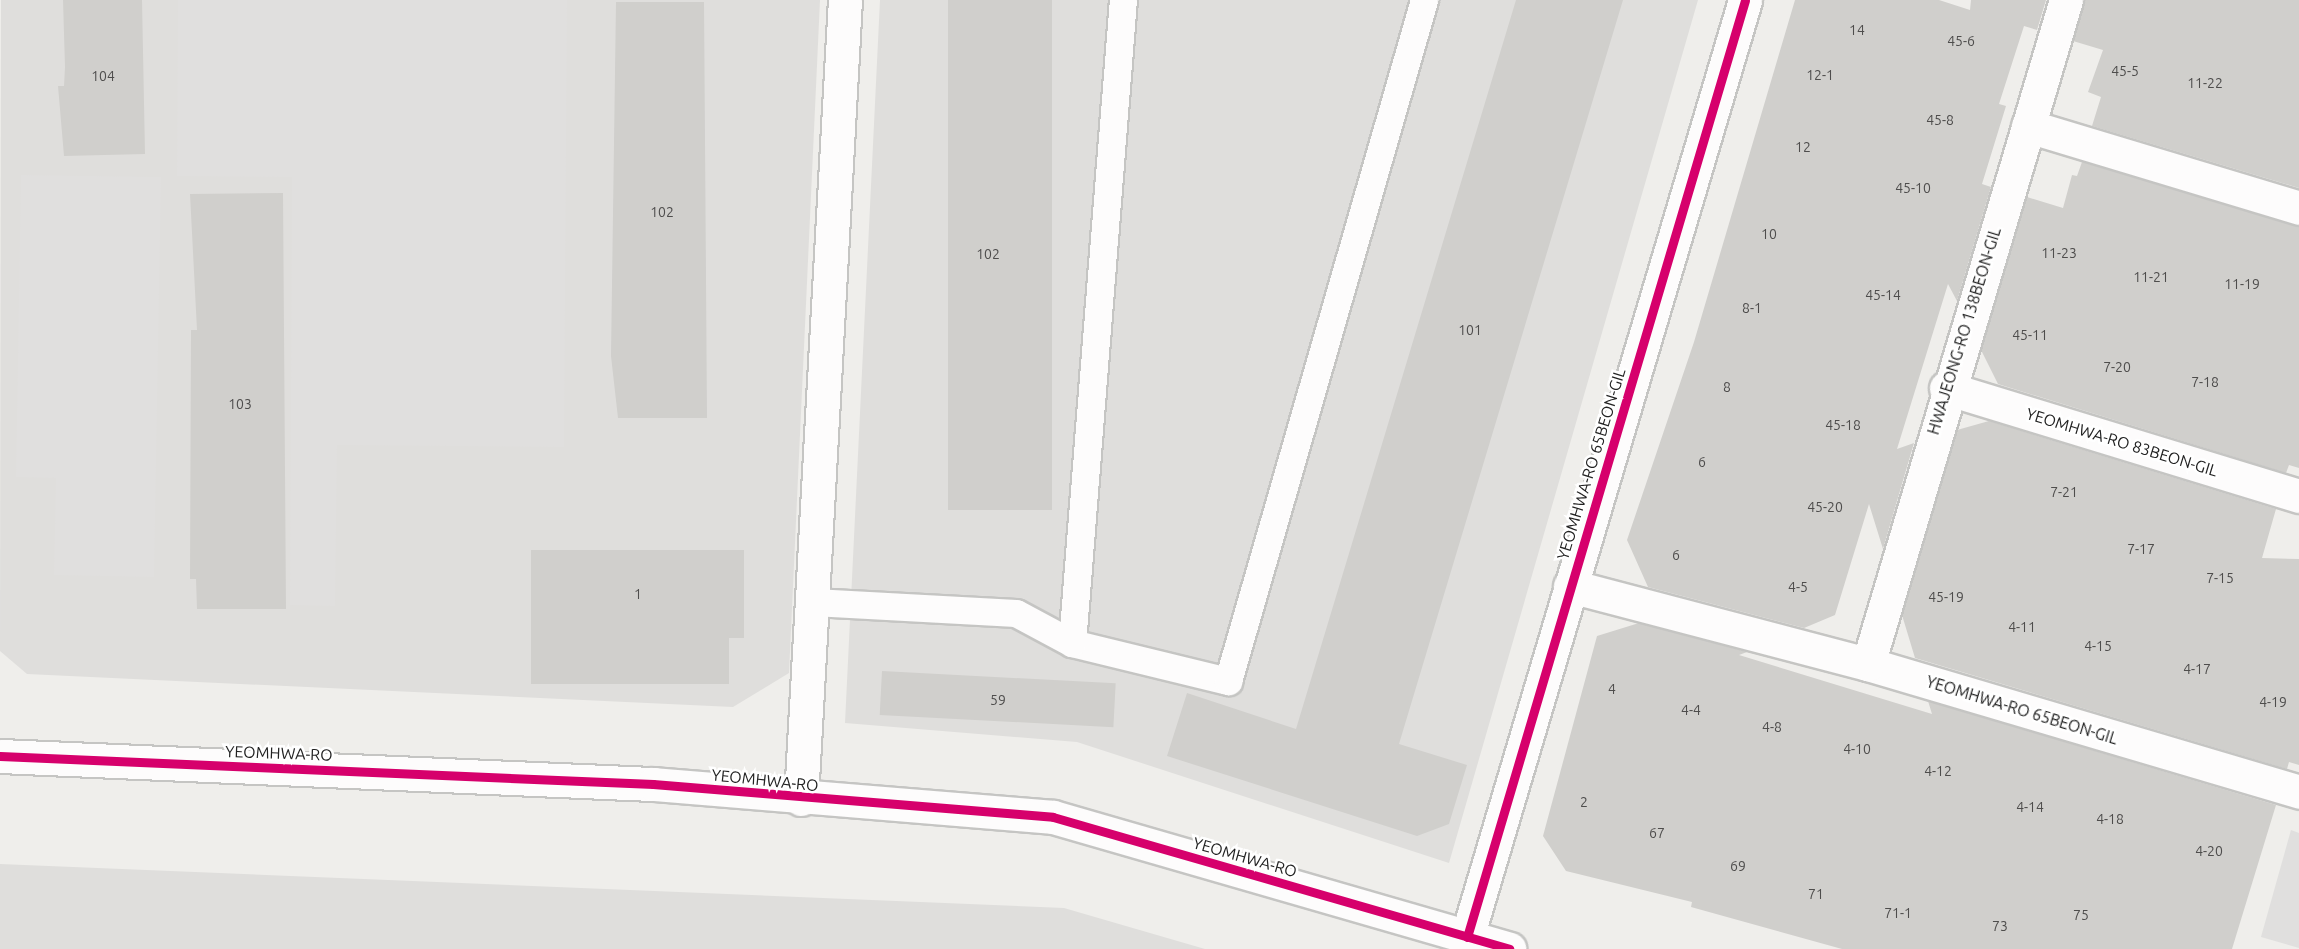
<!DOCTYPE html>
<style>
body{margin:0}
#map{position:relative;width:2299px;height:949px;overflow:hidden;background:#efeeeb;font-family:Ubuntu,sans-serif}
div>[style]{position:absolute}
.residential>*{inset:0;background:#dfdedc}
.parking>*{inset:0;background:#e0dfde}
.building>*{inset:0;background:#d0cfcc;transform-origin:0 0}
.roads{filter:drop-shadow(2px 0 #c5c5c3) drop-shadow(-2px 0 #c5c5c3) drop-shadow(0 2px #c5c5c3) drop-shadow(0 -2px #c5c5c3)}
.service>*{height:27px;margin:-13.5px;padding:0 13.5px;transform-origin:13.5px;border-radius:13.5px;background:#fdfcfc}
.minor>*{height:33px;margin:-16.5px;padding:0 16.5px;transform-origin:16.5px;border-radius:16.5px;background:#fdfcfc}
.tertiary>*{height:33px;margin:-16.5px;padding:0 16.5px;transform-origin:16.5px;border-radius:16.5px;background:#fdfcfc}
.cycleway>*{height:9px;margin:-4.5px;padding:0 4.5px;transform-origin:4.5px;border-radius:4.5px;background:#d6006c}
span{translate:-50% -50%;white-space:nowrap;text-align:center;line-height:1.15;-webkit-text-stroke:5px #fff;paint-order:stroke}
.number-label{font-size:14px;color:#4e4d4c}
.number-label span{-webkit-text-stroke-width:0}
.street-label{font-size:16px;color:#222}
</style>
<div id="map">
<div class="residential">
<div style="clip-path:polygon(1px 0,820px 0,789px 673px,733px 707px,27px 674px,0 651px)"></div>
<div style="clip-path:polygon(880px 0,1698px 0,1449px 863px,1077px 742px,845px 723px)"></div>
<div style="clip-path:polygon(0 864px,1064px 908px,1205px 949px,0 949px)"></div>
</div>
<div class="parking">
<div style="clip-path:polygon(178px 0,567px 0,564px 447px,337px 445px,335px 606px,290px 605px,292px 177px,177px 176px)"></div>
<div style="clip-path:polygon(21px 175px,161px 177px,154px 577px,54px 575px,56px 478px,16px 477px)"></div>
<div style="clip-path:polygon(2291px 830px,2299px 833px,2299px 948px,2261px 937px)"></div>
</div>
<div class="building">
<div style="clip-path:polygon(63px 0,142px 0,145px 154px,64px 156px,58px 86px,64px 86px,65px 67px)"></div>
<div style="left:948px;top:0;width:104px;height:510px"></div>
<div style="clip-path:polygon(1516px 0,1623px 0,1399px 744px,1467px 765px,1449px 824px,1417px 836px,1167px 756px,1187px 693px,1296px 729px)"></div>
<div style="clip-path:polygon(1795px 0,1939px 0,1970px 10px,1971px 0,2046px 0,2037px 30px,2024px 26px,1999px 104px,2006px 106px,1982px 184px,1991px 187px,1957px 301px,1948px 284px,1897px 449px,1914px 443px,1883px 549px,1869px 504px,1835px 615px,1804px 628px,1648px 587px,1627px 540px,1694px 342px)"></div>
<div style="clip-path:polygon(2084px 0,2299px 0,2299px 188px,2092px 126px,2101px 97px,2088px 92px,2103px 50px,2073px 41px)"></div>
<div style="clip-path:polygon(616px 2px,704px 2px,707px 418px,618px 418px,611px 356px)"></div>
<div style="clip-path:polygon(2082px 162px,2299px 226px,2299px 468px,2289px 465px,2286px 473px,1998px 384px,1981px 350px,2027px 197px,2063px 208px,2072px 175px,2077px 176px)"></div>
<div style="clip-path:polygon(283px 193px,286px 609px,197px 609px,196px 579px,190px 579px,191px 330px,197px 330px,190px 194px)"></div>
<div style="clip-path:polygon(1989px 421px,2276px 509px,2262px 558px,2299px 559px,2299px 765px,2289px 762px,2287px 769px,1915px 658px,1902px 615px,1957px 430px)"></div>
<div style="clip-path:polygon(531px 550px,744px 550px,744px 638px,729px 638px,729px 684px,531px 684px)"></div>
<div style="clip-path:polygon(1639px 623px,1747px 652px,1739px 655px,1932px 714px,1928px 701px,2276px 805px,2232px 949px,1842px 949px,1691px 907px,1692px 902px,1566px 871px,1543px 836px,1597px 636px)"></div>
<div style="left:882px;top:671px;width:234px;height:44px;rotate:3deg"></div>
</div>
<div class="roads">
<div class="service">
<div style="left:813px;top:602px;width:203px;rotate:3.1deg"></div>
<div style="left:1016px;top:613px;width:64px;rotate:28.2deg"></div>
<div style="left:1072px;top:643px;width:161px;rotate:13.7deg"></div>
<div style="left:1228px;top:681px;width:709px;rotate:-73.94deg"></div>
<div style="left:1072px;top:643px;width:645px;rotate:-85.47deg"></div>
</div>
<div class="minor">
<div style="left:2028px;top:126px;width:283px;rotate:16.8deg"></div>
<div style="left:1946px;top:388px;width:369px;rotate:17deg"></div>
<div style="left:1570px;top:586px;width:308px;rotate:14.7deg"></div>
<div style="left:1868px;top:664px;width:450px;rotate:16.5deg"></div>
<div style="left:1868px;top:664px;width:693px;rotate:-73.4deg"></div>
<div style="left:801px;top:799px;width:800px;rotate:-86.85deg"></div>
<div style="left:1467px;top:937px;width:977px;rotate:-73.47deg"></div>
</div>
<div class="tertiary">
<div style="left:0;top:756px;width:654px;rotate:2.46deg"></div>
<div style="left:653px;top:784px;width:401px;rotate:4.7deg"></div>
<div style="left:1053px;top:817px;width:475px;rotate:16.1deg"></div>
</div>
</div>
<div class="cycleway">
<div style="left:0;top:756px;width:654px;rotate:2.46deg"></div>
<div style="left:653px;top:784px;width:401px;rotate:4.7deg"></div>
<div style="left:1053px;top:817px;width:475px;rotate:16.1deg"></div>
<div style="left:1467px;top:937px;width:977px;rotate:-73.47deg"></div>
</div>
<div class="number-label">
<span style="left:1857px;top:30px">14</span>
<span style="left:1961px;top:41px">45-6</span>
<span style="left:2125px;top:71px">45-5</span>
<span style="left:1820px;top:75px">12-1</span>
<span style="left:103px;top:76px">104</span>
<span style="left:2205px;top:83px">11-22</span>
<span style="left:1940px;top:120px">45-8</span>
<span style="left:1803px;top:147px">12</span>
<span style="left:1913px;top:188px">45-10</span>
<span style="left:662px;top:212px">102</span>
<span style="left:1769px;top:234px">10</span>
<span style="left:2059px;top:253px">11-23</span>
<span style="left:988px;top:254px">102</span>
<span style="left:2151px;top:277px">11-21</span>
<span style="left:2242px;top:284px">11-19</span>
<span style="left:1883px;top:295px">45-14</span>
<span style="left:1752px;top:308px">8-1</span>
<span style="left:1470px;top:330px">101</span>
<span style="left:2030px;top:335px">45-11</span>
<span style="left:2117px;top:367px">7-20</span>
<span style="left:2205px;top:382px">7-18</span>
<span style="left:1727px;top:387px">8</span>
<span style="left:240px;top:404px">103</span>
<span style="left:1843px;top:425px">45-18</span>
<span style="left:1702px;top:462px">6</span>
<span style="left:2064px;top:492px">7-21</span>
<span style="left:1825px;top:507px">45-20</span>
<span style="left:2141px;top:549px">7-17</span>
<span style="left:1676px;top:555px">6</span>
<span style="left:2220px;top:578px">7-15</span>
<span style="left:1798px;top:587px">4-5</span>
<span style="left:638px;top:594px">1</span>
<span style="left:1946px;top:597px">45-19</span>
<span style="left:2022px;top:627px">4-11</span>
<span style="left:2098px;top:646px">4-15</span>
<span style="left:2197px;top:669px">4-17</span>
<span style="left:1612px;top:689px">4</span>
<span style="left:998px;top:700px">59</span>
<span style="left:2273px;top:702px">4-19</span>
<span style="left:1691px;top:710px">4-4</span>
<span style="left:1772px;top:727px">4-8</span>
<span style="left:1857px;top:749px">4-10</span>
<span style="left:1938px;top:771px">4-12</span>
<span style="left:1584px;top:802px">2</span>
<span style="left:2030px;top:807px">4-14</span>
<span style="left:2110px;top:819px">4-18</span>
<span style="left:1657px;top:833px">67</span>
<span style="left:2209px;top:851px">4-20</span>
<span style="left:1738px;top:866px">69</span>
<span style="left:1816px;top:894px">71</span>
<span style="left:1898px;top:913px">71-1</span>
<span style="left:2081px;top:915px">75</span>
<span style="left:2000px;top:926px">73</span>
</div>
<div class="street-label">
<span style="left:1964px;top:331px;rotate:-73deg">HWAJEONG-RO 138BEON-GIL</span>
<span style="left:2122px;top:442px;rotate:17deg">YEOMHWA-RO 83BEON-GIL</span>
<span style="left:1591px;top:464px;rotate:-73deg">YEOMHWA-RO 65BEON-GIL</span>
<span style="left:2022px;top:710px;rotate:17deg">YEOMHWA-RO 65BEON-GIL</span>
<span style="left:279px;top:753px;rotate:2deg">YEOMHWA-RO</span>
<span style="left:765px;top:780px;rotate:6deg">YEOMHWA-RO</span>
<span style="left:1245px;top:857px;rotate:16deg">YEOMHWA-RO</span>
</div>
</div>
